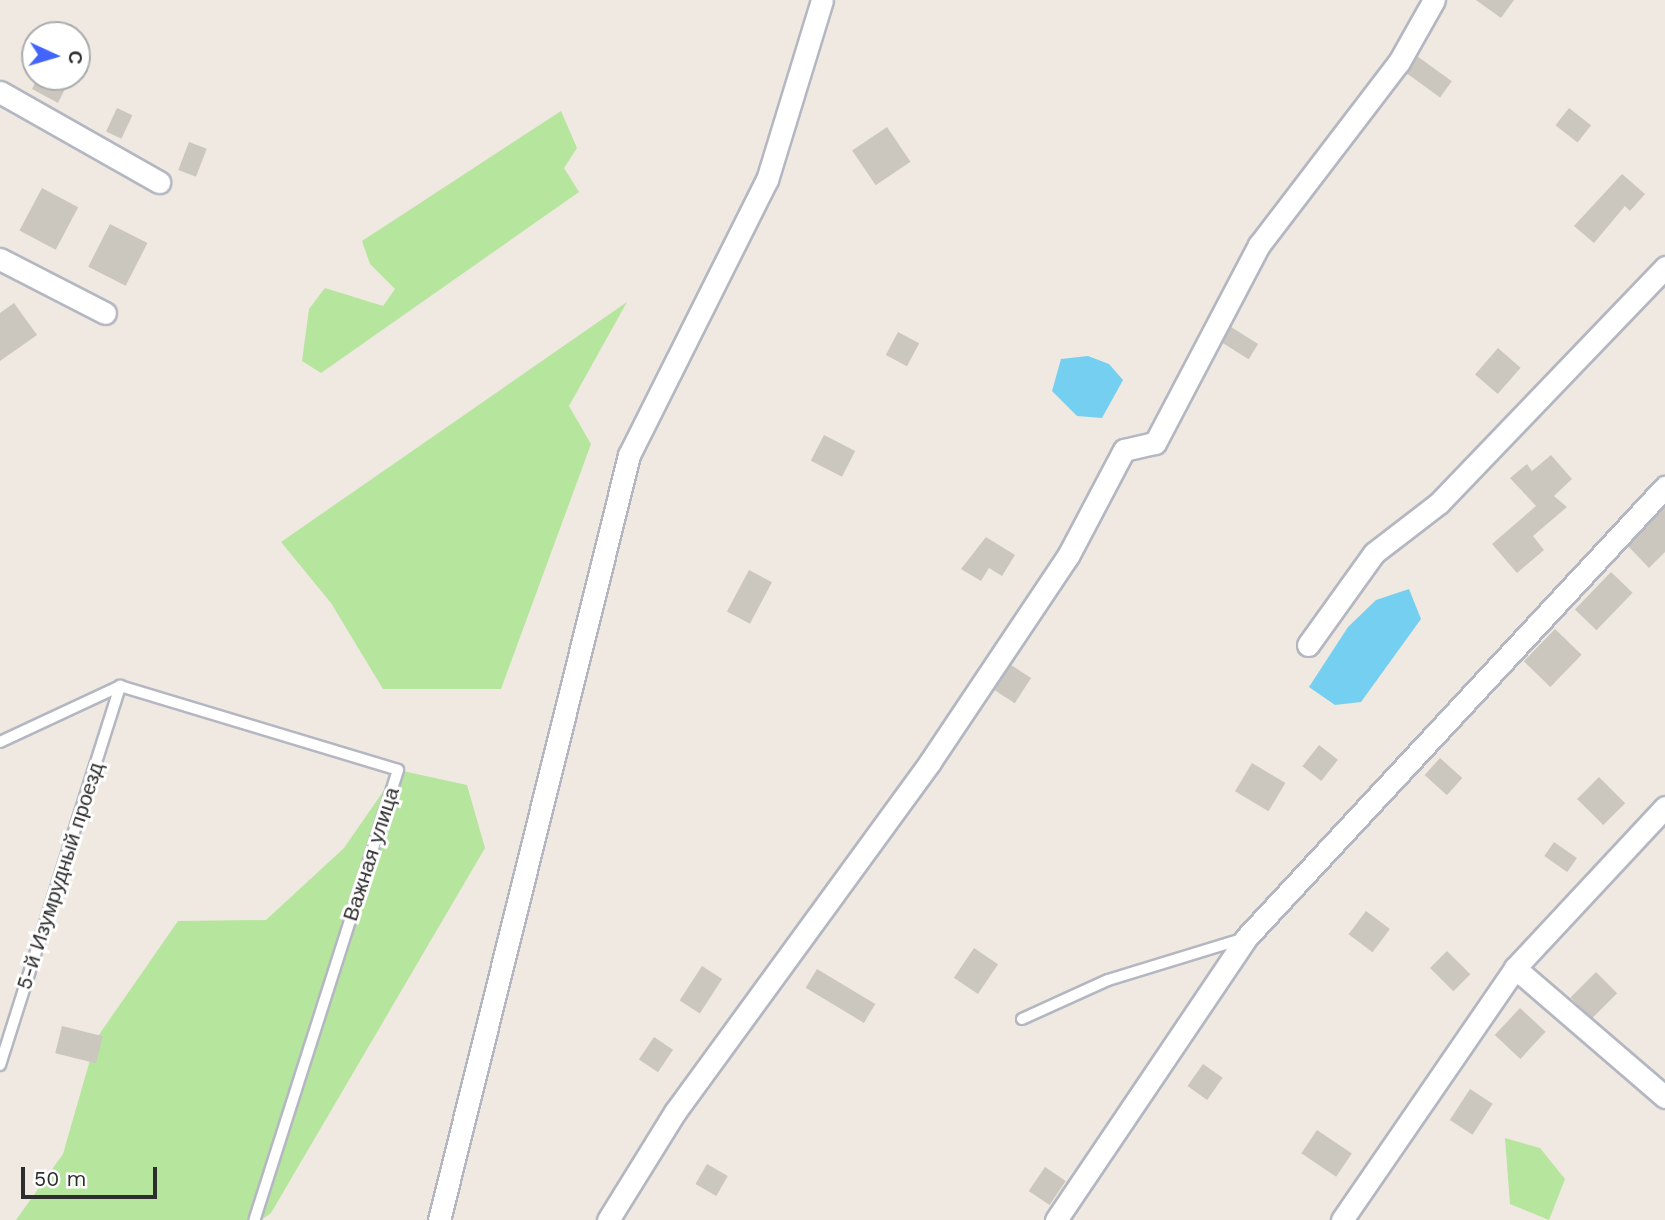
<!DOCTYPE html>
<meta charset="utf-8">
<style>
body{margin:0}
#map{position:relative;width:1665px;height:1220px;overflow:hidden;background:#efe9e1;font-family:"Work Sans",sans-serif}
div>[style]{position:absolute}
.green>*{inset:0;background:#b6e59e}
.water>*{inset:0;background:#75cff0}
.building>*{inset:0;background:#cbc7bf;transform-origin:0 0}
.roads{filter:drop-shadow(2px 0 #b4b7c1) drop-shadow(-2px 0 #b4b7c1) drop-shadow(0 2px #b4b7c1) drop-shadow(0 -2px #b4b7c1)}
.service>*{height:10px;margin:-5px;padding:0 5px;transform-origin:5px;border-radius:5px;background:#fff}
.minor>*{height:21px;margin:-10.5px;padding:0 10.5px;transform-origin:10.5px;border-radius:10.5px;background:#fff}
span{translate:-50% -50%;white-space:nowrap;text-align:center;line-height:1.15;-webkit-text-stroke:6px #fff;paint-order:stroke}
.street-label{font-size:21px;color:#2e2e2e}
.north{position:absolute;left:21px;top:21px;width:70px;height:70px;box-sizing:border-box;background:#fff;border:2px solid #ababab;border-radius:50%;rotate:94deg;font-size:19px;font-weight:700;line-height:28px;text-align:center;color:#2e2e2e}
.north::after{content:'';display:block;margin:auto;width:24px;height:32px;background:#4264fb;clip-path:polygon(50% 0,100% 100%,50% 72%,0 100%)}
.scale{position:absolute;left:21px;top:1167px;width:136px;height:32px;box-sizing:border-box;border:4px solid #2e2e2e;border-top:0;padding-left:9px;font-size:21px;line-height:24px;white-space:nowrap;color:#2e2e2e;-webkit-text-stroke:5px #fff;paint-order:stroke}
</style>
<div id="map">
<div class="green">
<div style="clip-path:polygon(561px 111px,577px 148px,564px 168px,579px 192px,321px 373px,302px 361px,309px 309px,325px 288px,383px 306px,395px 289px,370px 264px,362px 241px)"></div>
<div style="clip-path:polygon(627px 302px,569px 406px,591px 444px,501px 689px,383px 689px,331px 603px,281px 542px)"></div>
<div style="clip-path:polygon(398px 770px,467px 785px,485px 848px,271px 1213px,261px 1220px,16px 1220px,63px 1154px,96px 1039px,178px 921px,266px 920px,344px 848px)"></div>
<div style="clip-path:polygon(1505px 1138px,1540px 1148px,1565px 1179px,1549px 1220px,1510px 1204px)"></div>
</div>
<div class="water">
<div style="clip-path:polygon(1088px 356px,1109px 364px,1123px 380px,1102px 418px,1077px 416px,1052px 391px,1061px 359px)"></div>
<div style="clip-path:polygon(1409px 589px,1421px 619px,1361px 702px,1335px 705px,1309px 687px,1348px 627px,1376px 600px)"></div>
</div>
<div class="building">
<div style="clip-path:polygon(1476px 0,1514px 0,1501px 18px)"></div>
<div style="left:1417px;top:56px;width:43px;height:20px;rotate:36deg"></div>
<div style="clip-path:polygon(38px 77px,71px 77px,58px 103px,32px 89px)"></div>
<div style="left:117px;top:108px;width:17px;height:26px;rotate:25deg"></div>
<div style="left:1569px;top:108px;width:28px;height:22px;rotate:38deg"></div>
<div style="left:887px;top:127px;width:42px;height:42px;rotate:56deg"></div>
<div style="left:189px;top:142px;width:19px;height:30px;rotate:21deg"></div>
<div style="clip-path:polygon(1622px 174px,1645px 194px,1630px 211px,1625px 206px,1594px 243px,1574px 226px)"></div>
<div style="left:42px;top:188px;width:41px;height:48px;rotate:28deg"></div>
<div style="left:110px;top:224px;width:42px;height:48px;rotate:27deg"></div>
<div style="clip-path:polygon(14px 303px,37px 335px,0 361px,0 313px)"></div>
<div style="left:1231px;top:327px;width:32px;height:18px;rotate:32deg"></div>
<div style="left:898px;top:332px;width:24px;height:26px;rotate:28deg"></div>
<div style="left:1498px;top:348px;width:30px;height:35px;rotate:41deg"></div>
<div style="left:824px;top:435px;width:35px;height:29px;rotate:27deg"></div>
<div style="clip-path:polygon(1551px 455px,1572px 479px,1554px 496px,1567px 507px,1533px 536px,1544px 550px,1517px 573px,1492px 544px,1536px 506px,1510px 478px,1527px 464px,1532px 471px)"></div>
<div style="clip-path:polygon(1665px 506px,1665px 552px,1649px 568px,1628px 546px)"></div>
<div style="clip-path:polygon(986px 537px,1015px 555px,1002px 576px,989px 568px,981px 581px,961px 569px)"></div>
<div style="left:749px;top:570px;width:26px;height:47px;rotate:28deg"></div>
<div style="left:1611px;top:572px;width:30px;height:52px;rotate:44deg"></div>
<div style="left:1555px;top:629px;width:37px;height:45px;rotate:44deg"></div>
<div style="left:1011px;top:665px;width:24px;height:30px;rotate:33deg"></div>
<div style="left:1319px;top:745px;width:24px;height:27px;rotate:38deg"></div>
<div style="left:1440px;top:758px;width:30px;height:23px;rotate:42deg"></div>
<div style="left:1252px;top:763px;width:39px;height:33px;rotate:31deg"></div>
<div style="left:1599px;top:777px;width:37px;height:31px;rotate:45deg"></div>
<div style="left:1554px;top:842px;width:28px;height:17px;rotate:35deg"></div>
<div style="left:1366px;top:911px;width:30px;height:29px;rotate:37deg"></div>
<div style="left:974px;top:948px;width:29px;height:36px;rotate:34deg"></div>
<div style="left:1447px;top:951px;width:33px;height:24px;rotate:45deg"></div>
<div style="left:702px;top:966px;width:24px;height:41px;rotate:33deg"></div>
<div style="left:817px;top:969px;width:68px;height:22px;rotate:31deg"></div>
<div style="left:1596px;top:972px;width:30px;height:36px;rotate:45deg"></div>
<div style="left:1520px;top:1008px;width:35px;height:37px;rotate:43deg"></div>
<div style="left:62px;top:1026px;width:42px;height:28px;rotate:14deg"></div>
<div style="left:654px;top:1037px;width:23px;height:27px;rotate:34deg"></div>
<div style="left:1203px;top:1064px;width:24px;height:27px;rotate:35deg"></div>
<div style="left:1470px;top:1089px;width:27px;height:37px;rotate:33deg"></div>
<div style="left:1317px;top:1130px;width:42px;height:28px;rotate:34deg"></div>
<div style="left:707px;top:1164px;width:24px;height:23px;rotate:30deg"></div>
<div style="left:1045px;top:1167px;width:25px;height:29px;rotate:34deg"></div>
</div>
<div class="roads">
<div class="service">
<div style="left:0;top:742px;width:132px;rotate:-25deg"></div>
<div style="left:120px;top:686px;width:290px;rotate:16.8deg"></div>
<div style="left:398px;top:770px;width:472px;rotate:107.7deg"></div>
<div style="left:1022px;top:1019px;width:94px;rotate:-24.4deg"></div>
<div style="left:1108px;top:980px;width:140px;rotate:-17deg"></div>
<div style="left:0;top:1065px;width:398px;rotate:-72.4deg"></div>
</div>
<div class="minor">
<div style="left:0;top:92px;width:183px;rotate:29.5deg"></div>
<div style="left:0;top:259px;width:118px;rotate:27.2deg"></div>
<div style="left:1308px;top:645px;width:113px;rotate:-54.3deg"></div>
<div style="left:1374px;top:553px;width:82px;rotate:-37.6deg"></div>
<div style="left:1439px;top:503px;width:327px;rotate:-46.2deg"></div>
<div style="left:1515px;top:968px;width:198px;rotate:40.7deg"></div>
<div style="left:439px;top:1220px;width:788px;rotate:-76.05deg"></div>
<div style="left:629px;top:455px;width:308px;rotate:-63.4deg"></div>
<div style="left:767px;top:180px;width:188px;rotate:-73deg"></div>
<div style="left:608px;top:1220px;width:127px;rotate:-58.2deg"></div>
<div style="left:675px;top:1112px;width:433px;rotate:-53.9deg"></div>
<div style="left:930px;top:762px;width:248px;rotate:-56.2deg"></div>
<div style="left:1068px;top:556px;width:120px;rotate:-62.2deg"></div>
<div style="left:1124px;top:450px;width:32px;rotate:-13deg"></div>
<div style="left:1155px;top:443px;width:224px;rotate:-62.3deg"></div>
<div style="left:1259px;top:245px;width:230px;rotate:-52.6deg"></div>
<div style="left:1399px;top:62px;width:71px;rotate:-60.6deg"></div>
<div style="left:1056px;top:1220px;width:340px;rotate:-56deg"></div>
<div style="left:1246px;top:938px;width:616px;rotate:-47.11deg"></div>
<div style="left:1342px;top:1220px;width:306px;rotate:-55.5deg"></div>
<div style="left:1515px;top:968px;width:220px;rotate:-47deg"></div>
</div>
</div>
<div class="street-label">
<span style="left:371px;top:854px;rotate:-72deg">Важная улица</span>
<span style="left:60px;top:876px;rotate:-72deg">5-й Изумрудный проезд</span>
</div>
<div class="north">С</div>
<div class="scale">50 m</div>
</div>
